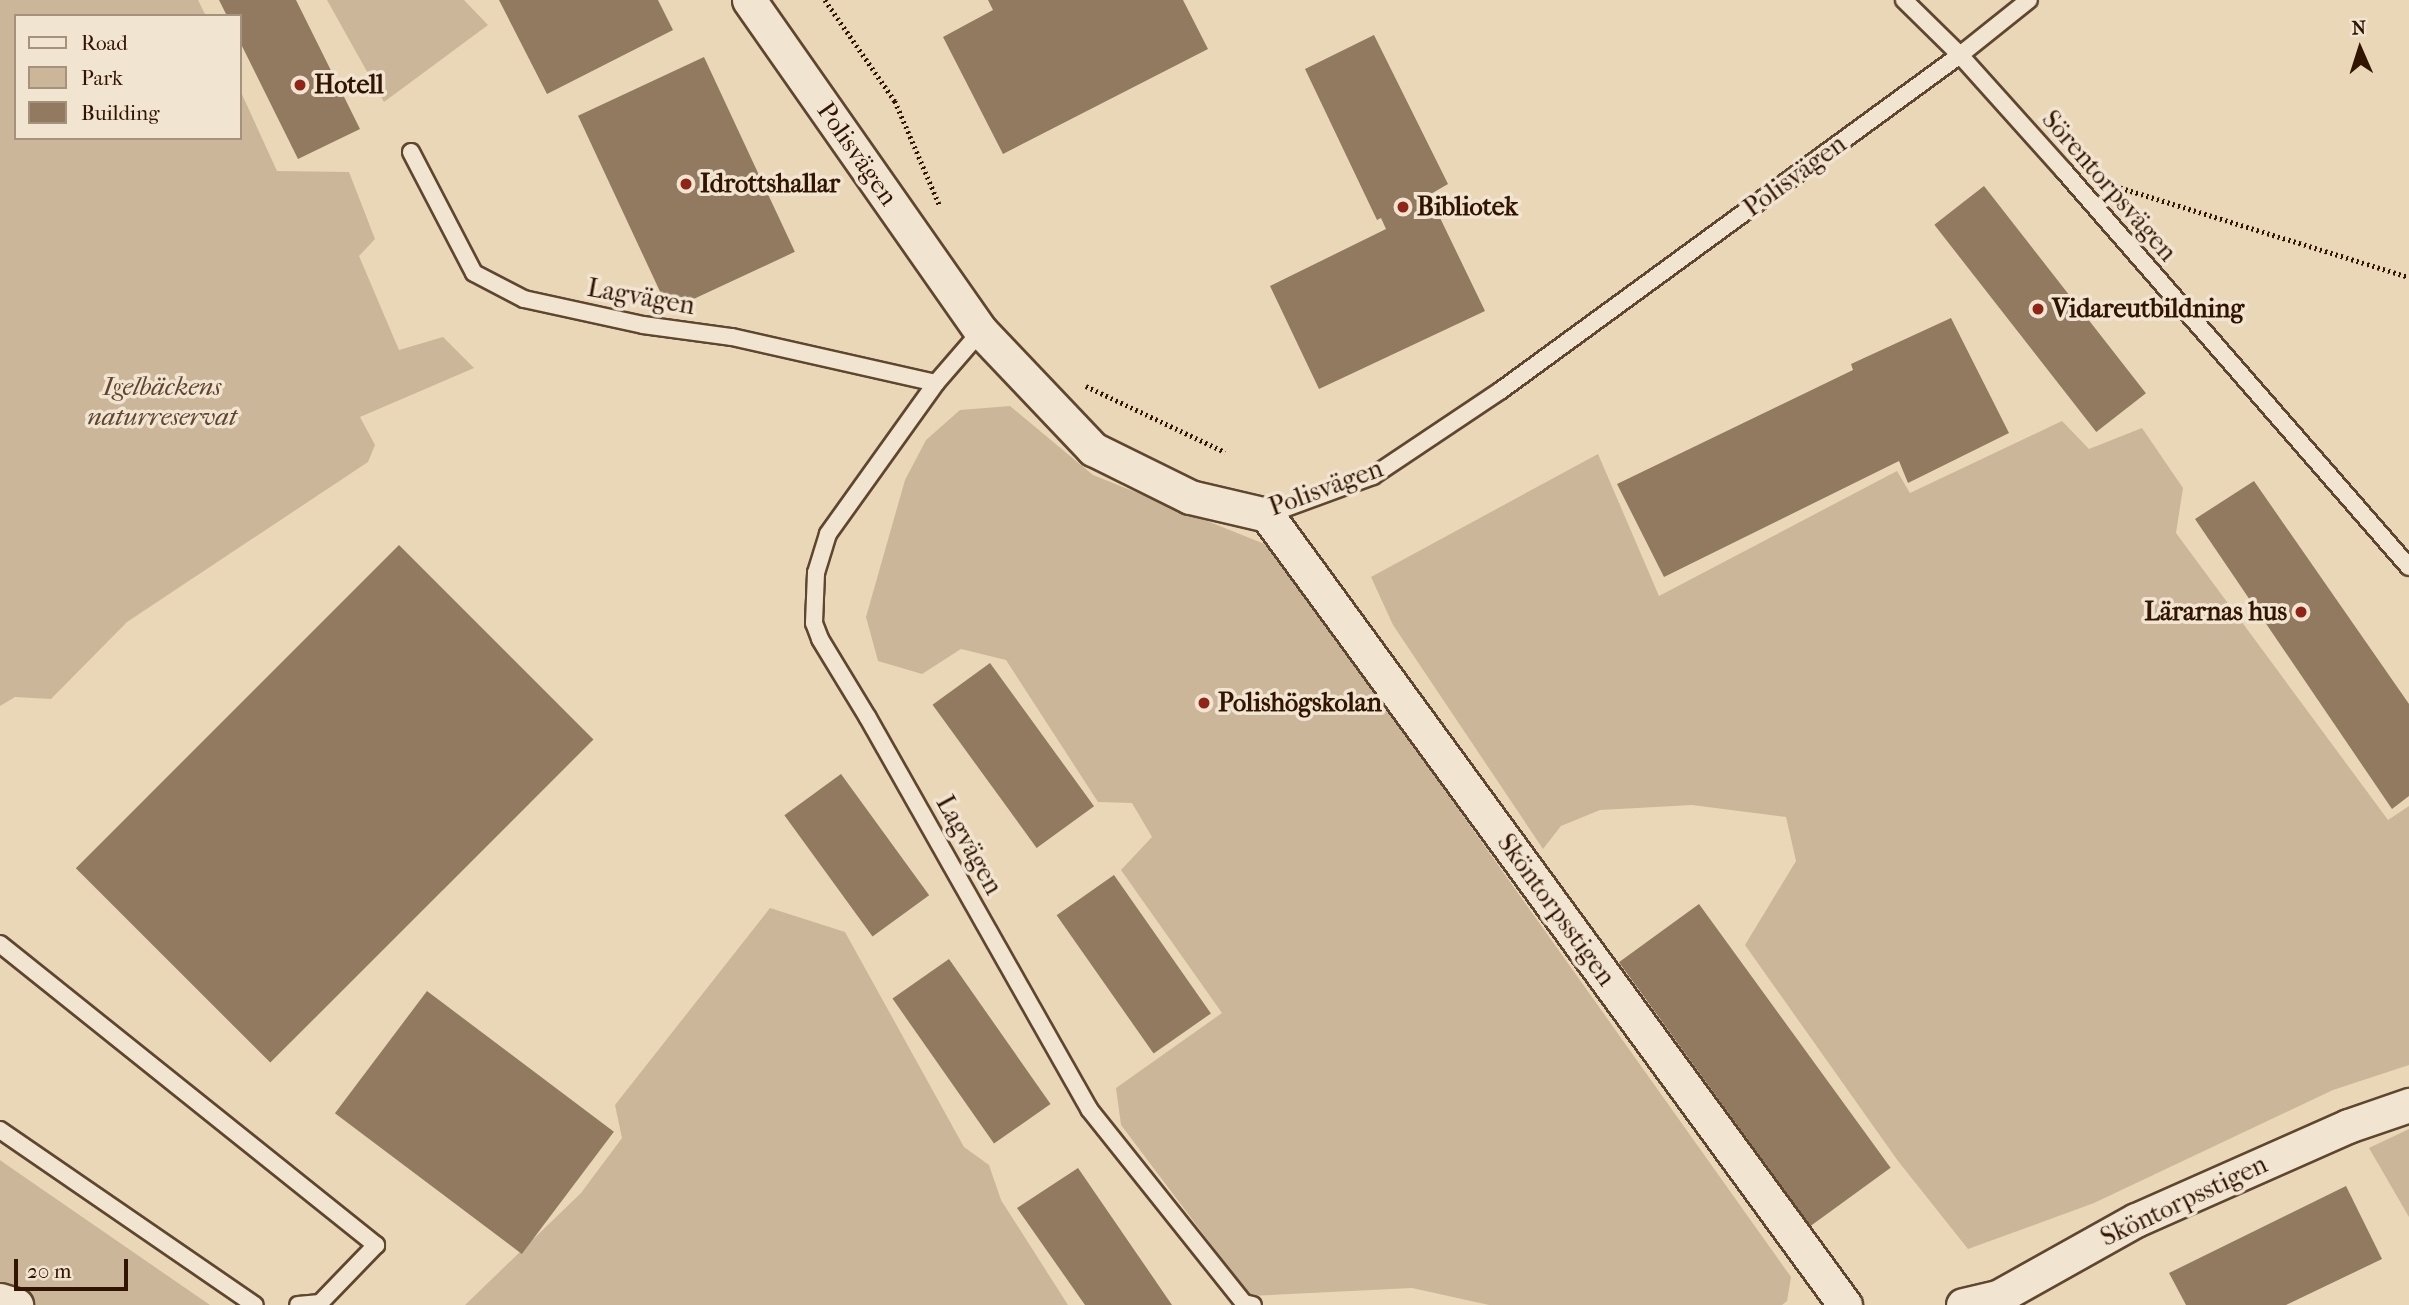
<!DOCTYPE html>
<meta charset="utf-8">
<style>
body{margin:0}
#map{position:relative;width:2409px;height:1305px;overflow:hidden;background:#ead7b8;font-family:"IM FELL French Canon",serif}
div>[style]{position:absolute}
.green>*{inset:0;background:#cbb699}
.building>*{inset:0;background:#917a60;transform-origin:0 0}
.path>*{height:4.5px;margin-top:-2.25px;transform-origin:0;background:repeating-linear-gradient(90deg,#311500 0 2px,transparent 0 5.5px)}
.roads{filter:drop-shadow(2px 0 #5f462e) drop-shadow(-2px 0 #5f462e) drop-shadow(0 2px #5f462e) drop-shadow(0 -2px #5f462e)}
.lane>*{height:16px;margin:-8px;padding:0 8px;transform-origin:8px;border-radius:8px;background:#f1e5d1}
.street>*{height:33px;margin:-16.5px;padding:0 16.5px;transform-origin:16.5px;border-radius:16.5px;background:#f1e5d1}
.dots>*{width:19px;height:19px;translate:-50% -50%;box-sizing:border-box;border:4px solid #f1e5d1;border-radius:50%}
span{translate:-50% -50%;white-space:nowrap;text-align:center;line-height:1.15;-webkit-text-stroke:7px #f1e5d1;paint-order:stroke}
.poi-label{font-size:26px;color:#311500;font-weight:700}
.left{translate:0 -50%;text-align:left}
.right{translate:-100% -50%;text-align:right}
.street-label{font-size:26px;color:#311500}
.park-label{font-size:26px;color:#5f452e;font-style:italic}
.legend{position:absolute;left:14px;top:14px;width:228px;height:126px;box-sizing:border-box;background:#f1e5d1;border:2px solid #a4927d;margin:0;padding:9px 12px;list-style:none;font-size:21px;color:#311500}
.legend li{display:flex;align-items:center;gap:14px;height:35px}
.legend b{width:35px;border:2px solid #a4927d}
.north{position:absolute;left:2325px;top:14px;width:70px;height:70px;-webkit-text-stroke:5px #f1e5d1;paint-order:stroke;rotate:357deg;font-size:19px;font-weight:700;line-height:28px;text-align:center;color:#311500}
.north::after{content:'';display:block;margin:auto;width:24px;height:32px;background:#311500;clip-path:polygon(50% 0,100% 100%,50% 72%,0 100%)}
.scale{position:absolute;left:14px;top:1259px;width:114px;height:32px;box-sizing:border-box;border:4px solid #311500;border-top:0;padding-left:9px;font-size:21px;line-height:24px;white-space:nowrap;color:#311500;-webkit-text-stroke:5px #f1e5d1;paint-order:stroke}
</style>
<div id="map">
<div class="green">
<div style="clip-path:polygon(0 0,198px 0,206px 16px,16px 16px,16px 138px,240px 138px,240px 90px,277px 171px,349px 172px,375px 239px,359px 256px,399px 350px,443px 337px,474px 368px,360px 417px,375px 445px,368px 462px,127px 622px,51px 699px,15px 697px,0 706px)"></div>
<div style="clip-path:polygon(327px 0,464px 0,488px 25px,384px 102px)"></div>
<div style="clip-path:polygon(1010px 406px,1093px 475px,1272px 547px,1791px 1277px,1787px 1301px,1782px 1305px,1489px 1305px,1412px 1288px,1250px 1296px,1121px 1125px,1116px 1088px,1222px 1013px,1121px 870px,1152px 837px,1132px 803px,1098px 802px,1006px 660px,961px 649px,922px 674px,878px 661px,866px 617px,905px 480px,926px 440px,960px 410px)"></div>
<div style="clip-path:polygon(2062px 421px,2089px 449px,2142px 428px,2183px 488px,2176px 533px,2388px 820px,2409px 806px,2409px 1065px,2333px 1090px,2094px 1203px,1968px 1249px,1898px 1161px,1745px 945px,1796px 861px,1786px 817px,1692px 805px,1600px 810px,1561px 826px,1543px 849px,1393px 625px,1371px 577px,1598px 454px,1659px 596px,1897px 471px,1910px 493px)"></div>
<div style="clip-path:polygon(770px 908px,845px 932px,964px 1147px,989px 1165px,1001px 1200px,1068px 1305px,465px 1305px,581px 1193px,622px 1138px,615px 1105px)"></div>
<div style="clip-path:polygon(2409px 1129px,2409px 1217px,2369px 1148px)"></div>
<div style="clip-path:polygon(0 1160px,4px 1163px,210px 1305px,0 1305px)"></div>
</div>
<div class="building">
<div style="clip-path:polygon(219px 0,296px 0,360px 129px,298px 159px,240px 42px,240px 16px,227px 16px)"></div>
<div style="clip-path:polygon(499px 0,658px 0,673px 30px,547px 94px)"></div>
<div style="clip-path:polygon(988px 0,1183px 0,1208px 49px,1003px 154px,943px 37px,993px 10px)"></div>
<div style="clip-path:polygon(1374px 35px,1448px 184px,1429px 195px,1485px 311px,1319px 389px,1270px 286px,1386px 229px,1381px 218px,1377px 220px,1305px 69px)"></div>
<div style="left:704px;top:57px;width:215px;height:139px;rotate:65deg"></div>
<div style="left:1984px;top:186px;width:263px;height:63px;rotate:52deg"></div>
<div style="clip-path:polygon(1951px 318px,2009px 433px,1908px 483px,1899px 461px,1664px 577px,1617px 484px,1853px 370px,1851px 364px)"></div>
<div style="clip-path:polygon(2254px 481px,2409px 704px,2409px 796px,2392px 809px,2195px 519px)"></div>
<div style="left:399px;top:545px;width:275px;height:457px;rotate:45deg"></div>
<div style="left:990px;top:663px;width:177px;height:71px;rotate:54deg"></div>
<div style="left:841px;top:774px;width:150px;height:70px;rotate:54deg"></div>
<div style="left:1114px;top:875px;width:169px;height:70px;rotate:55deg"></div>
<div style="left:1699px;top:904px;width:326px;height:99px;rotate:54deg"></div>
<div style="left:949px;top:959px;width:177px;height:69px;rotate:55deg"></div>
<div style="left:427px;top:991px;width:234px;height:153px;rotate:37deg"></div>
<div style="clip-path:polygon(1078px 1168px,1172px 1305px,1085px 1305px,1017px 1208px)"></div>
<div style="clip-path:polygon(2346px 1186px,2382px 1259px,2286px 1305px,2186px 1305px,2169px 1273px)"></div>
</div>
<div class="path">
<div style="left:825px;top:0;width:123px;rotate:55.3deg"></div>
<div style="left:895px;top:101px;width:114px;rotate:66.8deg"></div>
<div style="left:2115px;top:186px;width:308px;rotate:17.2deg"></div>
<div style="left:1086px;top:386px;width:154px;rotate:25.4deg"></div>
</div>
<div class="roads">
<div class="lane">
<div style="left:1904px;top:0;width:78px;rotate:44.5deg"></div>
<div style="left:1960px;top:55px;width:156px;rotate:48.1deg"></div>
<div style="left:2064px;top:171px;width:525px;rotate:48.94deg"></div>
<div style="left:411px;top:152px;width:136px;rotate:62.5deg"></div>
<div style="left:474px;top:273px;width:56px;rotate:27.5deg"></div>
<div style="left:524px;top:299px;width:122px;rotate:12.3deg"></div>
<div style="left:643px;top:325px;width:90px;rotate:7.7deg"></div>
<div style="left:732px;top:337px;width:209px;rotate:12.7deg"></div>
<div style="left:981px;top:331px;width:69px;rotate:130.9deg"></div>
<div style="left:936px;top:383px;width:186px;rotate:125.6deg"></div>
<div style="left:828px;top:534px;width:41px;rotate:107.1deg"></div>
<div style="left:816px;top:573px;width:50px;rotate:92.3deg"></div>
<div style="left:814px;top:623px;width:17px;rotate:69deg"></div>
<div style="left:820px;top:639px;width:92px;rotate:58.7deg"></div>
<div style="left:868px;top:718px;width:449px;rotate:60.5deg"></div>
<div style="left:1089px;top:1109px;width:248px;rotate:51.4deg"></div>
<div style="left:1244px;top:1303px;width:9px;rotate:13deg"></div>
<div style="left:1267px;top:515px;width:113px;rotate:-20.2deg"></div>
<div style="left:1373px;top:476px;width:153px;rotate:-33.8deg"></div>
<div style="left:1500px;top:391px;width:570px;rotate:-36.15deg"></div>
<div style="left:1960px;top:55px;width:88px;rotate:-38.6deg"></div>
<div style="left:0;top:944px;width:482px;rotate:38.7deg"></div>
<div style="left:376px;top:1245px;width:81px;rotate:134deg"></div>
<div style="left:320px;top:1303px;width:22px;rotate:175deg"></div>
<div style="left:0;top:1130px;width:309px;rotate:34.5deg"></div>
</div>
<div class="street">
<div style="left:749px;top:0;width:404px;rotate:55deg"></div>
<div style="left:981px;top:331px;width:163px;rotate:46.5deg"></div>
<div style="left:1093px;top:449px;width:108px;rotate:26.3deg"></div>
<div style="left:1190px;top:497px;width:79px;rotate:13.2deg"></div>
<div style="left:1267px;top:515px;width:979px;rotate:53.81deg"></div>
<div style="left:0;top:1300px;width:17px;rotate:17deg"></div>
<div style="left:1963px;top:1305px;width:36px;rotate:-13deg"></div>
<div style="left:1998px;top:1297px;width:158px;rotate:-29.2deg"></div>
<div style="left:2136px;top:1220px;width:232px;rotate:-23.9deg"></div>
<div style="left:2348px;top:1126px;width:65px;rotate:-19deg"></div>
</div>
</div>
<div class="dots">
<div style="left:300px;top:85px;background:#8f2418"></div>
<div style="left:686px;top:184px;background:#8f2418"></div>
<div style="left:1403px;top:207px;background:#8f2418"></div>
<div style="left:2038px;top:309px;background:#8f2418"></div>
<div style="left:2301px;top:612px;background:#8f2418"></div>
<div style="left:1204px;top:703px;background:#8f2418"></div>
</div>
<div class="poi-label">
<span class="left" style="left:314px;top:85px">Hotell</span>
<span class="left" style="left:700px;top:184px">Idrottshallar</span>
<span class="left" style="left:1417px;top:207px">Bibliotek</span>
<span class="left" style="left:2052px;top:309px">Vidareutbildning</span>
<span class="right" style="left:2287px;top:612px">Lärarnas hus</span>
<span class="left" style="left:1218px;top:703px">Polishögskolan</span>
</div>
<div class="street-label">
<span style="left:857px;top:154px;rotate:55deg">Polisvägen</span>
<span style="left:1795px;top:176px;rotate:-36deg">Polisvägen</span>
<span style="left:2109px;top:186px;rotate:49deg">Sörentorpsvägen</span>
<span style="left:641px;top:297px;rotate:10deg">Lagvägen</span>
<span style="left:1326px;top:488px;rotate:-20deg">Polisvägen</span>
<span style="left:969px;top:845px;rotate:61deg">Lagvägen</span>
<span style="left:1556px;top:910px;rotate:54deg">Sköntorpsstigen</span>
<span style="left:2184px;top:1201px;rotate:-25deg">Sköntorpsstigen</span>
</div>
<div class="park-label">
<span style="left:162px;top:402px">Igelbäckens<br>naturreservat</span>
</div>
<ul class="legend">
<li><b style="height:9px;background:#f1e5d1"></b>Road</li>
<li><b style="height:19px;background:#cbb699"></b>Park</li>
<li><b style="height:19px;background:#917a60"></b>Building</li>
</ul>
<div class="north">N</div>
<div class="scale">20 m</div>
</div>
